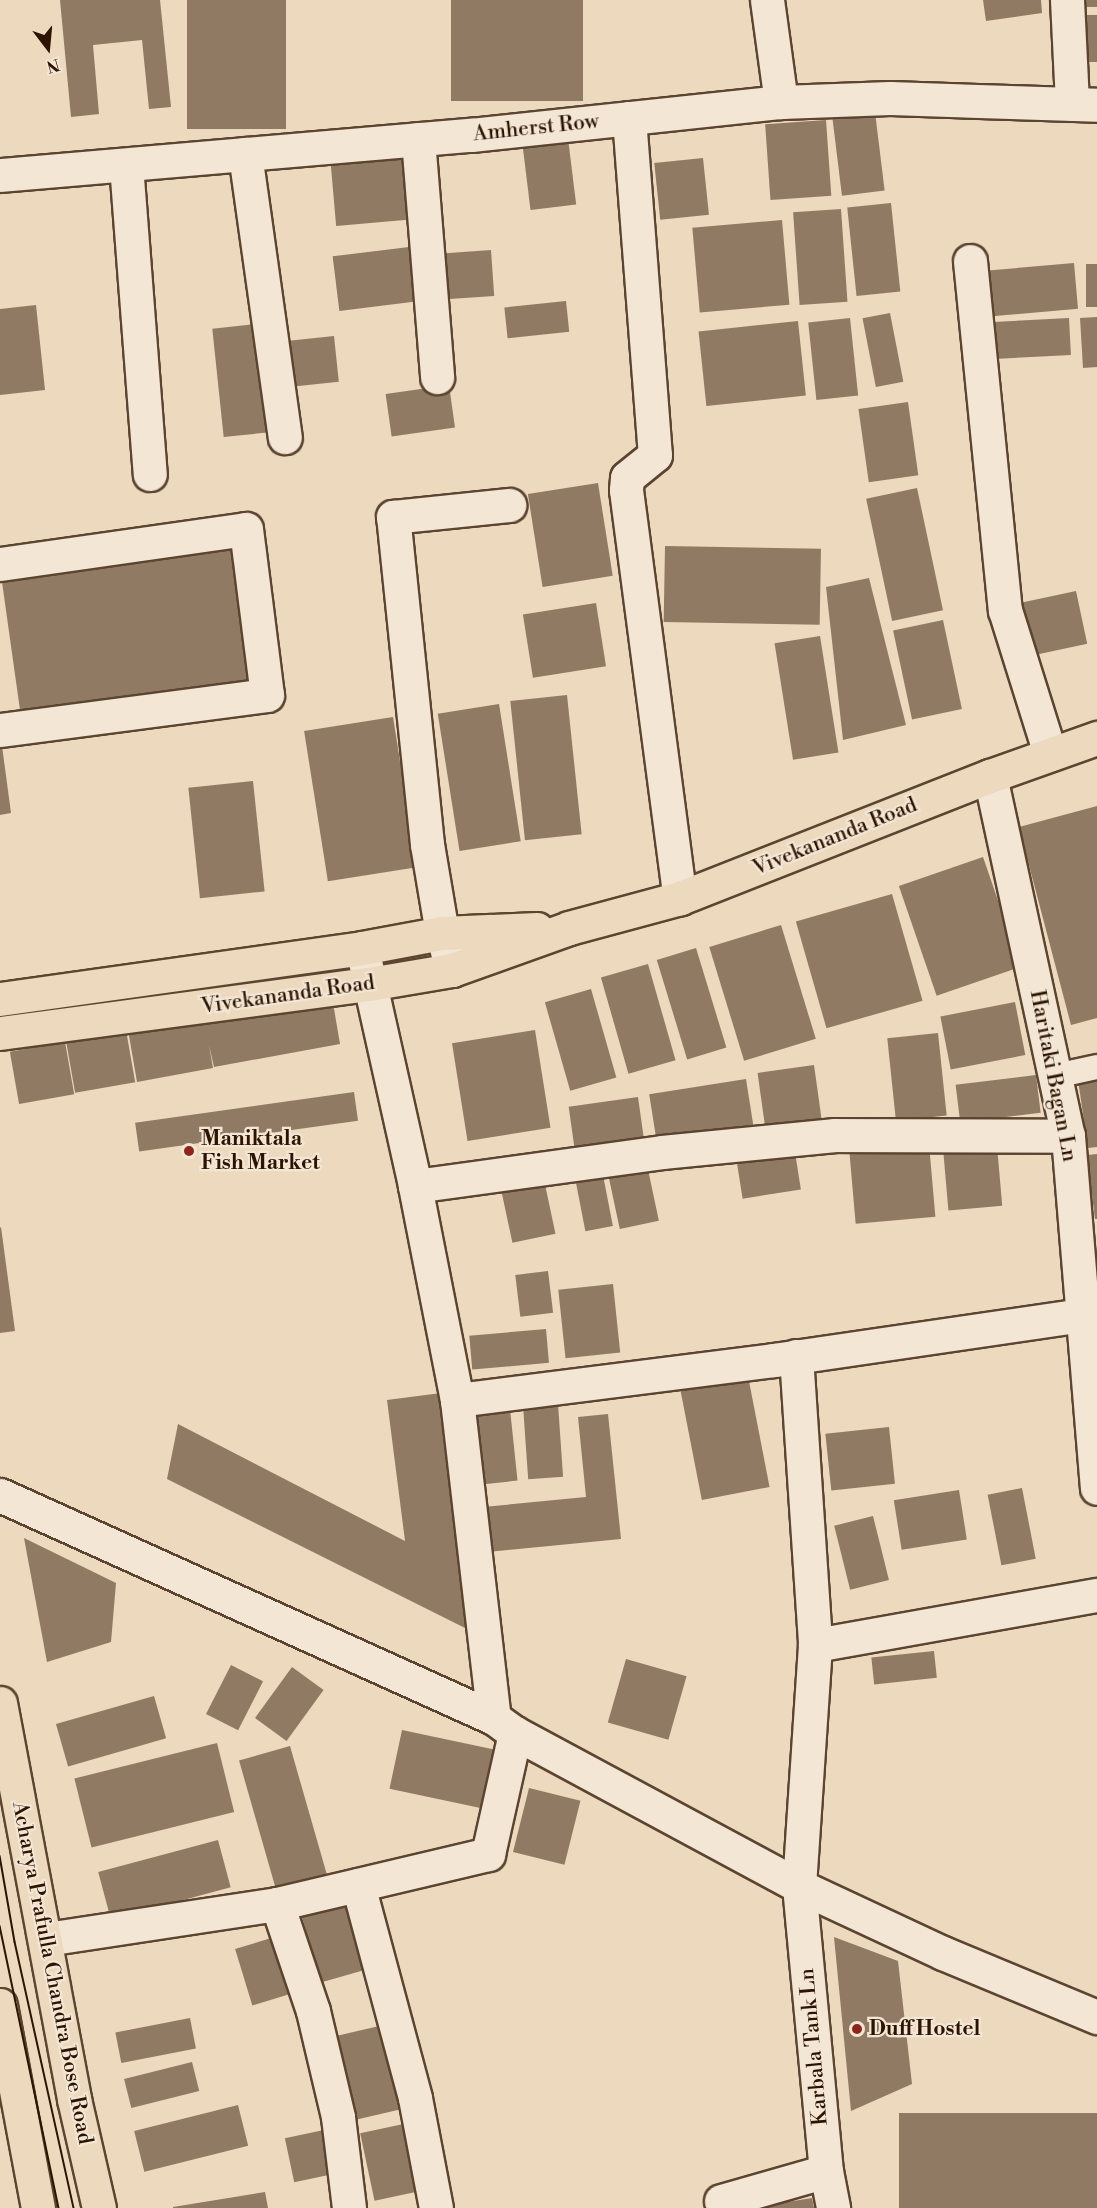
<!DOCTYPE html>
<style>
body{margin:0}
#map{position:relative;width:1097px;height:2208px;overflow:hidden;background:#ecd9be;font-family:"Libre Bodoni",serif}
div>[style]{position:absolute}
.building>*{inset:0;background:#907a63;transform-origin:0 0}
.roads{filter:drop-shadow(2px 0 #5c4530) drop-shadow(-2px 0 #5c4530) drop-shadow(0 2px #5c4530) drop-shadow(0 -2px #5c4530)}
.lane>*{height:24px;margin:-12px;padding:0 12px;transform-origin:12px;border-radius:12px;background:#f3e6d5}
.street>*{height:33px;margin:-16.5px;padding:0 16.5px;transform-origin:16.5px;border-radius:16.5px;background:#f3e6d5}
.secondary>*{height:33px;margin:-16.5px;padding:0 16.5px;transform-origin:16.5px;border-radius:16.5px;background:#f3e6d5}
.primary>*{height:33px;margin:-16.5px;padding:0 16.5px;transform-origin:16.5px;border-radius:16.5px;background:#ecd9be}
.tram>*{height:1.5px;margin:-0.75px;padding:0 0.75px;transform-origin:0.75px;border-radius:0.75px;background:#2c1400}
.dots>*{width:16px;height:16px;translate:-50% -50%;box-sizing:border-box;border:3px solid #f3e6d5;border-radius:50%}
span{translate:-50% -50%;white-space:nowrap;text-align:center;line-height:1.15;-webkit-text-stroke:4.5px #f3e6d5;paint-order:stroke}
.street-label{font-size:21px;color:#2c1400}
.poi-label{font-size:21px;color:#2c1400;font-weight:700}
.left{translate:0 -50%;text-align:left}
.north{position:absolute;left:18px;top:18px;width:60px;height:60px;-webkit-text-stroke:4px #f3e6d5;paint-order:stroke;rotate:164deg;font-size:16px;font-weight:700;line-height:24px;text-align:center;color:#2c1400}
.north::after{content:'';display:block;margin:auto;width:21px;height:27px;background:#2c1400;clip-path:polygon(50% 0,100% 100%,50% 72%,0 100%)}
</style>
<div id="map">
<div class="building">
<div style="clip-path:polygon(60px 0,160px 0,171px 107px,149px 109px,142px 40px,93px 45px,99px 114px,71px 117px)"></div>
<div style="left:187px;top:0;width:99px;height:129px"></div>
<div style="left:451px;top:0;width:132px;height:101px"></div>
<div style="clip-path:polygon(983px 0,1041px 0,1042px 13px,986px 21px)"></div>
<div style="left:1083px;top:0;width:14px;height:7px"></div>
<div style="left:1097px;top:15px;width:47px;height:17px;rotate:90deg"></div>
<div style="left:875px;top:112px;width:79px;height:43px;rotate:83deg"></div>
<div style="left:826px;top:120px;width:76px;height:61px;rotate:86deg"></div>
<div style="left:568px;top:138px;width:67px;height:46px;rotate:83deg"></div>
<div style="left:413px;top:152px;width:67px;height:83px;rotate:85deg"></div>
<div style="left:703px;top:158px;width:57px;height:49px;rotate:84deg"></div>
<div style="left:891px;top:203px;width:89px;height:44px;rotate:84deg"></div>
<div style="left:841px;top:209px;width:93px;height:48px;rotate:86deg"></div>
<div style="left:782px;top:220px;width:85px;height:90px;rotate:85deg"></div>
<div style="left:417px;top:246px;width:55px;height:85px;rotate:83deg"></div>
<div style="left:491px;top:250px;width:46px;height:56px;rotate:86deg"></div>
<div style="left:1074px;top:263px;width:46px;height:92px;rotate:85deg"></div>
<div style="left:1086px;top:264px;width:11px;height:43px"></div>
<div style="left:566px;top:301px;width:31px;height:62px;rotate:84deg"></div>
<div style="clip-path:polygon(36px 305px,45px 390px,0 395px,0 309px)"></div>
<div style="left:890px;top:313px;width:70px;height:28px;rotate:79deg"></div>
<div style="clip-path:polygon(1097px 317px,1097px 367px,1083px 368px,1080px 318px)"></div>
<div style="left:850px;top:318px;width:78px;height:42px;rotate:84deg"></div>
<div style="left:1069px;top:318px;width:37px;height:81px;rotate:87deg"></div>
<div style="left:798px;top:321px;width:75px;height:100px;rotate:84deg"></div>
<div style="left:266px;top:323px;width:109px;height:54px;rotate:84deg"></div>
<div style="left:334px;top:336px;width:46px;height:57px;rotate:84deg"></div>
<div style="left:449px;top:385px;width:43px;height:64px;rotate:82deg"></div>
<div style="left:908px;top:402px;width:74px;height:50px;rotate:82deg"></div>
<div style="left:598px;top:483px;width:94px;height:71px;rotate:81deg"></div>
<div style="left:917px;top:488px;width:125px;height:52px;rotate:78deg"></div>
<div style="left:233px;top:537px;width:146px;height:235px;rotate:82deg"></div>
<div style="left:665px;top:546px;width:156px;height:76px;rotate:1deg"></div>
<div style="clip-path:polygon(869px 578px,906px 725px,843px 740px,826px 587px)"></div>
<div style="left:1076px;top:591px;width:54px;height:62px;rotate:78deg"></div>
<div style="left:596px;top:603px;width:64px;height:74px;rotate:81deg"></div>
<div style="left:943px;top:620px;width:91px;height:51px;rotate:78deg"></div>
<div style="left:820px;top:636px;width:118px;height:46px;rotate:81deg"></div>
<div style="left:567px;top:695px;width:140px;height:57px;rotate:84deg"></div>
<div style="left:499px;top:704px;width:139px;height:62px;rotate:81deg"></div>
<div style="left:393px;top:717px;width:152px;height:90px;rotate:81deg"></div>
<div style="clip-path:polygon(0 746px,2px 746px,11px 813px,0 815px)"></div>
<div style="left:253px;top:781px;width:111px;height:65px;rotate:84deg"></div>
<div style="clip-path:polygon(1097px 806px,1097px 1018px,1071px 1025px,1019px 827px)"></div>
<div style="left:983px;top:857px;width:116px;height:89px;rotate:71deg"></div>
<div style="left:892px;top:894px;width:111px;height:100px;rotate:74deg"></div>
<div style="left:781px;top:925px;width:119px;height:75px;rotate:73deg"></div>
<div style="left:696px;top:948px;width:104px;height:41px;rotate:73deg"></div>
<div style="left:648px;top:964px;width:100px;height:49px;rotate:74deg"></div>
<div style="left:591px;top:989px;width:92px;height:48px;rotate:74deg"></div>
<div style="clip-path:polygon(331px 991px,340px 1044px,214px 1067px,209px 1045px,213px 1068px,137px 1082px,128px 1030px)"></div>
<div style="left:1015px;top:1002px;width:54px;height:76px;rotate:79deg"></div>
<div style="left:126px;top:1030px;width:53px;height:61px;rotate:80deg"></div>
<div style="left:535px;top:1030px;width:99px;height:84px;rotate:81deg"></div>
<div style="left:938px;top:1033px;width:83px;height:51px;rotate:84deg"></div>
<div style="left:65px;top:1042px;width:53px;height:56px;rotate:80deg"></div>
<div style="left:814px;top:1065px;width:55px;height:57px;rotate:82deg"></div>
<div style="left:1036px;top:1075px;width:38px;height:81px;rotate:83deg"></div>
<div style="clip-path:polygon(1097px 1077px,1097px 1147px,1088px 1148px,1078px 1080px)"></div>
<div style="left:746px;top:1079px;width:49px;height:98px;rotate:81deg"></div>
<div style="left:354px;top:1092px;width:29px;height:221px;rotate:82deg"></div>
<div style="left:638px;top:1097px;width:45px;height:70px;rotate:82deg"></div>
<div style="left:929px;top:1144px;width:73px;height:80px;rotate:85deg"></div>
<div style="left:794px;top:1146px;width:44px;height:59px;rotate:81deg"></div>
<div style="left:997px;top:1146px;width:60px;height:54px;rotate:85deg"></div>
<div style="clip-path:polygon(1097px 1154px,1097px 1219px,1095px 1219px,1087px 1155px)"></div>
<div style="left:646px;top:1160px;width:62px;height:40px;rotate:78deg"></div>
<div style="left:602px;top:1170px;width:57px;height:28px;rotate:79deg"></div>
<div style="left:543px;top:1175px;width:60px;height:44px;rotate:78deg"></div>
<div style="clip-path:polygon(1px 1227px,15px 1331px,0 1333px,0 1228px)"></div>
<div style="left:548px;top:1271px;width:42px;height:33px;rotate:83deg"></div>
<div style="left:613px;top:1284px;width:69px;height:55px;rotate:84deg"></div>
<div style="left:546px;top:1329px;width:34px;height:77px;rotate:85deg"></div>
<div style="left:748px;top:1376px;width:113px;height:69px;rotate:79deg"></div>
<div style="clip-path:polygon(441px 1393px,467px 1629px,167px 1479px,178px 1424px,405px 1541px,387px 1400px)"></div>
<div style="left:558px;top:1404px;width:73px;height:35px;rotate:86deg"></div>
<div style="left:510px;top:1409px;width:72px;height:46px;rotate:84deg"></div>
<div style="clip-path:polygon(608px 1414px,621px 1539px,488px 1552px,483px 1507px,586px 1497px,578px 1417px)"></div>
<div style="left:889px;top:1427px;width:57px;height:64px;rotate:84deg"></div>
<div style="left:1022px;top:1488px;width:72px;height:35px;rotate:79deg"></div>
<div style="left:959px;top:1490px;width:50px;height:66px;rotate:81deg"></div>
<div style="left:873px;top:1516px;width:66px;height:40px;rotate:76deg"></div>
<div style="clip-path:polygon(24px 1538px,116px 1583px,111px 1642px,47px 1662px)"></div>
<div style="left:934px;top:1651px;width:27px;height:63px;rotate:84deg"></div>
<div style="left:626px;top:1659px;width:63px;height:66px;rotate:16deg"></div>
<div style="left:231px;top:1665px;width:36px;height:55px;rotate:27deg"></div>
<div style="left:292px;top:1667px;width:39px;height:63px;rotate:36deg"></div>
<div style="left:154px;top:1696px;width:44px;height:102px;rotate:74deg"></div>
<div style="left:402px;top:1730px;width:105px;height:60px;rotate:12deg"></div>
<div style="left:217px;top:1743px;width:71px;height:147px;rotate:76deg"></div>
<div style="left:290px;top:1746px;width:147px;height:53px;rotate:74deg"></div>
<div style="left:529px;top:1788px;width:53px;height:66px;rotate:14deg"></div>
<div style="left:218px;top:1840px;width:49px;height:124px;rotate:75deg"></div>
<div style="left:347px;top:1896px;width:76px;height:49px;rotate:74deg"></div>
<div style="left:281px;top:1935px;width:59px;height:48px;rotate:73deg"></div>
<div style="clip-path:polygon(834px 1937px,898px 1961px,912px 2084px,851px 2111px)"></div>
<div style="left:190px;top:2018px;width:31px;height:76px;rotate:79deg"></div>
<div style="left:388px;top:2024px;width:86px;height:53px;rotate:77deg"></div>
<div style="left:192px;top:2062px;width:30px;height:70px;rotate:76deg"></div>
<div style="left:238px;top:2105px;width:42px;height:107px;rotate:76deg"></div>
<div style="left:1097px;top:2113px;width:95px;height:198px;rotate:90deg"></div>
<div style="left:413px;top:2122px;width:69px;height:54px;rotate:78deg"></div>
<div style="left:324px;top:2130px;width:45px;height:40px;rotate:78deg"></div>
<div style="clip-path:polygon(265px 2192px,268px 2208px,173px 2208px,173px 2207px)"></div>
<div style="clip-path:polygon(812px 2198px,814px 2208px,755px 2208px,755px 2207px)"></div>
</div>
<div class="roads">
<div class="lane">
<div style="left:1056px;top:1076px;width:42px;rotate:-12.4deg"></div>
</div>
<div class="street">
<div style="left:767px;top:0;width:103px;rotate:82.2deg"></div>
<div style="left:1067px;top:0;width:104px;rotate:87.2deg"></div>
<div style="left:629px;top:118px;width:338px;rotate:85.6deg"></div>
<div style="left:655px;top:455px;width:36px;rotate:141deg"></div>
<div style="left:627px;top:478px;width:12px;rotate:95deg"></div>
<div style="left:626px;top:490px;width:412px;rotate:82.5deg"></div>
<div style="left:418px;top:139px;width:239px;rotate:85.4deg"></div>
<div style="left:245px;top:154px;width:286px;rotate:82deg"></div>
<div style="left:126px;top:165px;width:310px;rotate:85.6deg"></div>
<div style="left:0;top:175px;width:473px;rotate:-4.9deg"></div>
<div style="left:471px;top:135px;width:312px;rotate:-6.1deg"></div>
<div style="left:781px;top:102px;width:109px;rotate:-2.1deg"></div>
<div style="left:890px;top:98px;width:207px;rotate:1.9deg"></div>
<div style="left:970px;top:261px;width:351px;rotate:84.3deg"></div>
<div style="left:1005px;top:610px;width:151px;rotate:72.6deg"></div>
<div style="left:0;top:564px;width:248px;rotate:-8.1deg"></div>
<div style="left:246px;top:529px;width:167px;rotate:82.8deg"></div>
<div style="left:267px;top:695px;width:269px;rotate:172.5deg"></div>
<div style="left:990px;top:776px;width:368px;rotate:77.8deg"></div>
<div style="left:1068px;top:1136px;width:353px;rotate:85.3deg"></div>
<div style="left:362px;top:948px;width:244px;rotate:77.4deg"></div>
<div style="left:415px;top:1186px;width:218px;rotate:78.9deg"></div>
<div style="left:457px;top:1400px;width:320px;rotate:83.4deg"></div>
<div style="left:452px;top:970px;width:38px;rotate:-105deg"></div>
<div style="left:442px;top:933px;width:90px;rotate:-99.6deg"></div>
<div style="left:427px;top:844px;width:329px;rotate:-95.9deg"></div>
<div style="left:393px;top:517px;width:117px;rotate:-5.9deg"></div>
<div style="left:415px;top:1186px;width:249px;rotate:-7.8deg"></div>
<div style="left:662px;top:1152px;width:174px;rotate:-5.6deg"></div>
<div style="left:835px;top:1135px;width:233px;rotate:0.2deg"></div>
<div style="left:796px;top:1356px;width:290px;rotate:86.2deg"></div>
<div style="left:815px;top:1645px;width:242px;rotate:93.8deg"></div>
<div style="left:799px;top:1886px;width:286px;rotate:84.6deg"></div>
<div style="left:826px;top:2171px;width:38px;rotate:79deg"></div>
<div style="left:457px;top:1400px;width:320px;rotate:-7.2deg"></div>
<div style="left:774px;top:1360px;width:313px;rotate:-8.3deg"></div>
<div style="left:815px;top:1645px;width:286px;rotate:-10.1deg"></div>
<div style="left:358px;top:1885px;width:220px;rotate:75deg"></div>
<div style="left:415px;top:2098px;width:112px;rotate:79.2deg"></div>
<div style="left:277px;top:1904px;width:113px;rotate:71.4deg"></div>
<div style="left:313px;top:2011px;width:109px;rotate:76.7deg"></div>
<div style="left:338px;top:2117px;width:92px;rotate:83.1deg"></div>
<div style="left:46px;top:1939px;width:234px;rotate:-8.6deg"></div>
<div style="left:277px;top:1904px;width:217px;rotate:-13.3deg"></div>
<div style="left:488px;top:1854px;width:124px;rotate:-77.4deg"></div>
<div style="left:721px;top:2201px;width:109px;rotate:-15.9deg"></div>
</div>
<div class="secondary">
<div style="left:0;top:1495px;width:542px;rotate:24.3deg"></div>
<div style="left:494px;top:1718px;width:26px;rotate:36deg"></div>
<div style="left:515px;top:1733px;width:323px;rotate:28.3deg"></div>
<div style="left:799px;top:1886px;width:159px;rotate:25deg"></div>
<div style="left:943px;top:1953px;width:167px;rotate:22.6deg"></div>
</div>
<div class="primary">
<div style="left:0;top:999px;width:366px;rotate:-8deg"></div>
<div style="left:362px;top:948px;width:81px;rotate:-10.6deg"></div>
<div style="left:442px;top:933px;width:95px;rotate:-2.4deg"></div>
<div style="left:0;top:1033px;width:372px;rotate:-7.6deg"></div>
<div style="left:369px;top:984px;width:84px;rotate:-9.6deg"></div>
<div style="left:452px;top:970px;width:124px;rotate:-19.7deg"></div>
<div style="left:569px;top:928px;width:115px;rotate:-15.1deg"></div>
<div style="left:680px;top:898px;width:333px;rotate:-21.5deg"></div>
<div style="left:990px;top:776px;width:114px;rotate:-19.6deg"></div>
<div style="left:0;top:1703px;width:403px;rotate:79.4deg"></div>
<div style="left:74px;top:2099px;width:112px;rotate:77.1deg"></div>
<div style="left:0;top:2005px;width:207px;rotate:79.4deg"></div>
</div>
</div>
<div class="tram">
<div style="left:0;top:1856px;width:87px;rotate:80.1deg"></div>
<div style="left:15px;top:1942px;width:272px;rotate:77.5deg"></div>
<div style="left:0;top:1926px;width:288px;rotate:78.2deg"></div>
</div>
<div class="dots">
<div style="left:189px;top:1151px;background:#8f2418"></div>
<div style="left:857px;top:2029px;background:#8f2418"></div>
</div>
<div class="street-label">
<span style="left:536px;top:128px;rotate:-6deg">Amherst Row</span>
<span style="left:835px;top:837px;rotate:-22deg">Vivekananda Road</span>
<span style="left:288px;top:995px;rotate:-8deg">Vivekananda Road</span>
<span style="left:1053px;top:1076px;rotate:79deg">Haritaki Bagan Ln</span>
<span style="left:52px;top:1973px;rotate:79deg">Acharya Prafulla Chandra Bose Road</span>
<span style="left:814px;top:2047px;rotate:-95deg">Karbala Tank Ln</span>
</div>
<div class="poi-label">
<span class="left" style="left:201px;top:1151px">Maniktala<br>Fish Market</span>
<span class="left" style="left:869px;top:2029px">Duff Hostel</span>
</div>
<div class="north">N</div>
</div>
